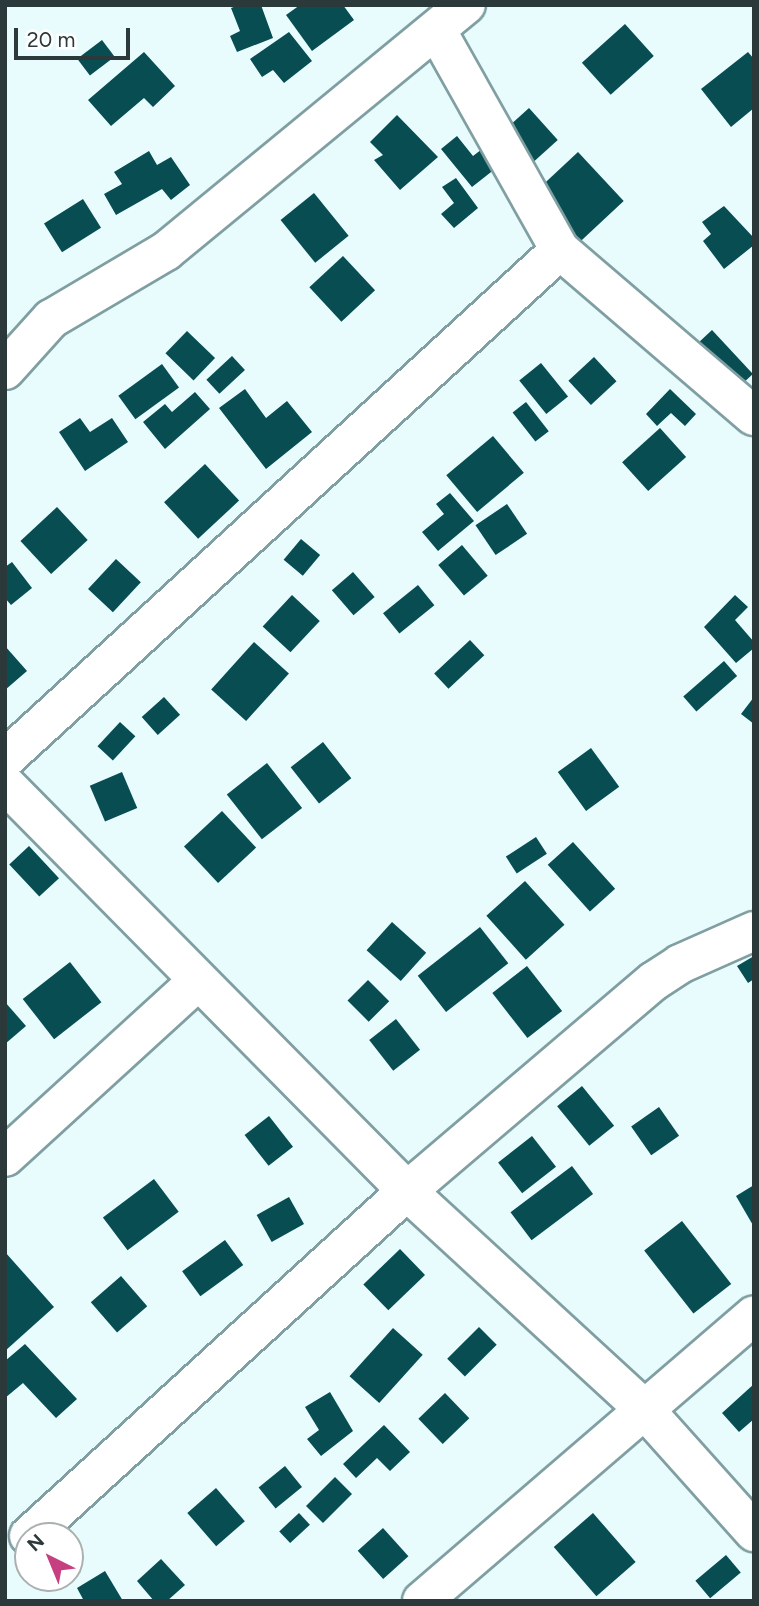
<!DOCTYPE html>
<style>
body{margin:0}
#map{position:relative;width:759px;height:1606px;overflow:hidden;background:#e8fcfe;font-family:Figtree,sans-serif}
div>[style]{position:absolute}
.building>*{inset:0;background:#074d52;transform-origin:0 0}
.roads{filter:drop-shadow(2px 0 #809fa2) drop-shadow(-2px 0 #809fa2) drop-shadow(0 2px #809fa2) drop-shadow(0 -2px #809fa2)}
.minor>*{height:38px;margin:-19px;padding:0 19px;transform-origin:19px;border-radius:19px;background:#fff}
span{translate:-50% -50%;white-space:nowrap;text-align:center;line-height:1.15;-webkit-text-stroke:7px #fff;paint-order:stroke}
.frame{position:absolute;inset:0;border:7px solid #2c393a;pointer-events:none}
.north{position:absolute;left:14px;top:1522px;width:70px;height:70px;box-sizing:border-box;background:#fff;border:2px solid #abb0b0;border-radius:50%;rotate:317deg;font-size:19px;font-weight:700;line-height:28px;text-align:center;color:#2c393a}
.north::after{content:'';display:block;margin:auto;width:24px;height:32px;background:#c53f81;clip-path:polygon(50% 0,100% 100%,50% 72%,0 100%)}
.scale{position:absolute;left:14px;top:28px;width:116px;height:32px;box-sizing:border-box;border:4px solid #2c393a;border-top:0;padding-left:9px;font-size:21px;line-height:24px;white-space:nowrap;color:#2c393a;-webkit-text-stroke:5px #fff;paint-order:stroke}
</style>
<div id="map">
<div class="building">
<div style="clip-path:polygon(239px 5px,261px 5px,273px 38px,237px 52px,230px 36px,240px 31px,231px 8px)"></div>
<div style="clip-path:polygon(300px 5px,343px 5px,354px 20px,312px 51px,286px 15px)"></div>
<div style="left:625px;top:24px;width:43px;height:58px;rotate:48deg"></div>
<div style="clip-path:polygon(289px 32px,312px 61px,284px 83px,273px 70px,262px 77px,250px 59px)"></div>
<div style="left:102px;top:40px;width:21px;height:31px;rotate:53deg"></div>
<div style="clip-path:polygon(144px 52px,175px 86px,153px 107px,144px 98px,111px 126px,88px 100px)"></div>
<div style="clip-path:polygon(748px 52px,754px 59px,754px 108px,731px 127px,701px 89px)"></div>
<div style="left:529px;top:108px;width:43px;height:38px;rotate:48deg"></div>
<div style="clip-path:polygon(397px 115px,438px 157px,400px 190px,374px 160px,383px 155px,370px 142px)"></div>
<div style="clip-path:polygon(457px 136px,473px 156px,486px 146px,500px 165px,472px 187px,441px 149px)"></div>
<div style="clip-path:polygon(149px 151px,157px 165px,171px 157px,190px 185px,171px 200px,162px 189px,116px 215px,104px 194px,122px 184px,114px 172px)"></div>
<div style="left:578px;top:152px;width:67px;height:63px;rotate:47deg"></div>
<div style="clip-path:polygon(456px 178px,478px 208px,454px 228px,441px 214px,454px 203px,442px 187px)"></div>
<div style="left:314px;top:193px;width:55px;height:43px;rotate:51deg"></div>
<div style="left:83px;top:199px;width:34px;height:46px;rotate:58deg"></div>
<div style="clip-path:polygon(724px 206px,754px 238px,754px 245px,724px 269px,703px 241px,711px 234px,702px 222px)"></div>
<div style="left:343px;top:256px;width:47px;height:46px;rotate:47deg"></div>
<div style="left:712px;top:330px;width:60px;height:26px;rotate:47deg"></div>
<div style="left:187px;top:331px;width:39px;height:31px;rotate:44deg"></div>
<div style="left:232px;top:356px;width:19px;height:35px;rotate:47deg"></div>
<div style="left:594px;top:357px;width:33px;height:35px;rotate:47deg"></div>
<div style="left:541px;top:363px;width:43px;height:28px;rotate:51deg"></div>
<div style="left:162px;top:364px;width:29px;height:54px;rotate:54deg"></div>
<div style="clip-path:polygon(245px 389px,266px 418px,287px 401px,312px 432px,266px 469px,219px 408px)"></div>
<div style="clip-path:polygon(670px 389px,696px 414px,685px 426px,671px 413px,657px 426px,646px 414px)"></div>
<div style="clip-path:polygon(195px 392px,210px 409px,165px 449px,143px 422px,165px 404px,172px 412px)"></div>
<div style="left:526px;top:402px;width:37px;height:17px;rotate:52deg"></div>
<div style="clip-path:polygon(80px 418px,90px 432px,112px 418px,128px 442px,85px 471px,59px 432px)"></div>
<div style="left:660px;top:428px;width:39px;height:51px;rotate:48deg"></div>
<div style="left:493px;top:436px;width:48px;height:61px;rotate:50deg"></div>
<div style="left:205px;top:464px;width:50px;height:56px;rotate:47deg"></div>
<div style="clip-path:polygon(450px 493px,474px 521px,438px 551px,422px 532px,444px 514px,436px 504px)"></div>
<div style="left:507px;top:504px;width:36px;height:38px;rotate:56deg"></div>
<div style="left:57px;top:507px;width:45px;height:50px;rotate:47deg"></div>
<div style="left:301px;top:539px;width:25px;height:27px;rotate:40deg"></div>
<div style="left:462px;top:545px;width:40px;height:31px;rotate:50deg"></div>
<div style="left:116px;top:559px;width:34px;height:41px;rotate:43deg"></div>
<div style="clip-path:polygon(12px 562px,32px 588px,11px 605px,5px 598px,5px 567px)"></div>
<div style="left:353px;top:572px;width:33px;height:28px;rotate:49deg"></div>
<div style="left:418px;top:585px;width:26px;height:45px;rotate:51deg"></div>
<div style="left:292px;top:595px;width:38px;height:43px;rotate:43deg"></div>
<div style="clip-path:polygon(735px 595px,748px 607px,735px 620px,754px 642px,754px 648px,736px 663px,704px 627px)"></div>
<div style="left:470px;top:640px;width:21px;height:49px;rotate:47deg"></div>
<div style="left:254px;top:642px;width:47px;height:64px;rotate:42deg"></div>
<div style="clip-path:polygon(5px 646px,27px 671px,5px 690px)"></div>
<div style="left:724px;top:661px;width:20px;height:54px;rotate:49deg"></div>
<div style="left:164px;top:697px;width:24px;height:30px;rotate:48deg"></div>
<div style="clip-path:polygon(754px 697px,754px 724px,741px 714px)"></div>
<div style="left:120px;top:722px;width:21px;height:33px;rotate:43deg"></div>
<div style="left:323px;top:742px;width:46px;height:41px;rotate:52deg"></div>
<div style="left:591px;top:748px;width:48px;height:41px;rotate:54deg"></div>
<div style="left:267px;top:763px;width:57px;height:51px;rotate:52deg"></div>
<div style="left:122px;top:772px;width:39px;height:35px;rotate:67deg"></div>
<div style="left:222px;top:811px;width:50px;height:52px;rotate:47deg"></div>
<div style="left:536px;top:837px;width:20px;height:36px;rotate:57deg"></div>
<div style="left:573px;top:842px;width:63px;height:34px;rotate:48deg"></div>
<div style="left:29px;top:846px;width:44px;height:27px;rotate:47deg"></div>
<div style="left:525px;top:881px;width:59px;height:52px;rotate:48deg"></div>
<div style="left:392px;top:922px;width:46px;height:38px;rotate:42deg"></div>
<div style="left:480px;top:927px;width:46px;height:79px;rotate:52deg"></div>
<div style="clip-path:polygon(754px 956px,754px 979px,748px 983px,737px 966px)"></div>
<div style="left:70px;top:962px;width:51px;height:60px;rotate:52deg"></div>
<div style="left:527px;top:966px;width:57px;height:44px;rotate:52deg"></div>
<div style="left:368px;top:980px;width:30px;height:29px;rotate:45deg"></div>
<div style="clip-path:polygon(5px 1002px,26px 1026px,5px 1044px)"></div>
<div style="left:396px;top:1019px;width:39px;height:34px;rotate:52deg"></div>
<div style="left:582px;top:1086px;width:51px;height:32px;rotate:51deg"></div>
<div style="left:659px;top:1107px;width:35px;height:34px;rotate:55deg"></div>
<div style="left:269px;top:1116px;width:39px;height:31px;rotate:52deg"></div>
<div style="left:532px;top:1136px;width:39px;height:43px;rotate:52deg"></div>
<div style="left:572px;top:1166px;width:35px;height:77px;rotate:53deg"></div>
<div style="left:154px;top:1179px;width:41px;height:64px;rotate:53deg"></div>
<div style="clip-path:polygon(754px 1185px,754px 1227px,736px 1196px)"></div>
<div style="left:289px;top:1197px;width:31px;height:37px;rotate:61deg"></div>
<div style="left:682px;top:1221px;width:80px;height:48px;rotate:52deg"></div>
<div style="left:225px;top:1240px;width:31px;height:53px;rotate:54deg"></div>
<div style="left:400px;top:1249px;width:36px;height:51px;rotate:46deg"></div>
<div style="clip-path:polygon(5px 1252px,54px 1307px,5px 1351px)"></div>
<div style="left:121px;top:1276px;width:40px;height:40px;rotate:49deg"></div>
<div style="left:479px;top:1327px;width:25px;height:45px;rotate:45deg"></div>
<div style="left:393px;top:1328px;width:40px;height:65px;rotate:42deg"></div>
<div style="clip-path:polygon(25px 1344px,77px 1399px,56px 1418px,23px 1383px,5px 1398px,5px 1361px)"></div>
<div style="clip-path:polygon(754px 1384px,754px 1419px,739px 1432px,722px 1413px)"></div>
<div style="clip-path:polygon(330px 1392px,353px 1431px,321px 1456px,307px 1439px,319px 1430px,305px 1407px)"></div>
<div style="left:445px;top:1393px;width:35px;height:37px;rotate:46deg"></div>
<div style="clip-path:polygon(384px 1425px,410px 1452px,390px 1471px,377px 1458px,356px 1478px,343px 1464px)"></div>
<div style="left:285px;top:1466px;width:27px;height:34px;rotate:51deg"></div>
<div style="left:335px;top:1477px;width:24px;height:41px;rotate:45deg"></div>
<div style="left:216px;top:1488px;width:44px;height:38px;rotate:49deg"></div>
<div style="left:299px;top:1513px;width:16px;height:27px;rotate:47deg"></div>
<div style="left:593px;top:1513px;width:65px;height:52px;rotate:49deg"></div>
<div style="left:383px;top:1528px;width:38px;height:34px;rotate:48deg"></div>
<div style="left:726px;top:1555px;width:23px;height:40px;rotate:50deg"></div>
<div style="clip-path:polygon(161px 1559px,185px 1585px,167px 1601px,154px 1601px,137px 1581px)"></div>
<div style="clip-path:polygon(105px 1571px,123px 1601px,84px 1601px,77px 1588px)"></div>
</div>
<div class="roads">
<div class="minor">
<div style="left:437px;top:31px;width:251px;rotate:60.7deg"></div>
<div style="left:560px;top:250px;width:255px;rotate:40.6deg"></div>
<div style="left:5px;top:370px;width:69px;rotate:-48deg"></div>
<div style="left:51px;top:319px;width:134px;rotate:-30.6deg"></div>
<div style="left:166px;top:251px;width:388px;rotate:-39.4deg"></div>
<div style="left:5px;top:759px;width:753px;rotate:-42.52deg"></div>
<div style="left:5px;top:784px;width:572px;rotate:45.35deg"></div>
<div style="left:407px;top:1191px;width:323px;rotate:42.6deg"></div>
<div style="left:645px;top:1410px;width:164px;rotate:48.2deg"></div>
<div style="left:5px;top:1157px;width:261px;rotate:-42.4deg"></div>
<div style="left:29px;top:1536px;width:512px;rotate:-42.39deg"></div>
<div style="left:407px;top:1191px;width:324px;rotate:-40.4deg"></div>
<div style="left:654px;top:981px;width:31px;rotate:-33deg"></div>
<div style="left:680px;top:964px;width:81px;rotate:-24deg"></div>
<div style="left:422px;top:1601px;width:438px;rotate:-40.7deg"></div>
</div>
</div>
<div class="frame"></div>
<div class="north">N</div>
<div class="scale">20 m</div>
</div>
